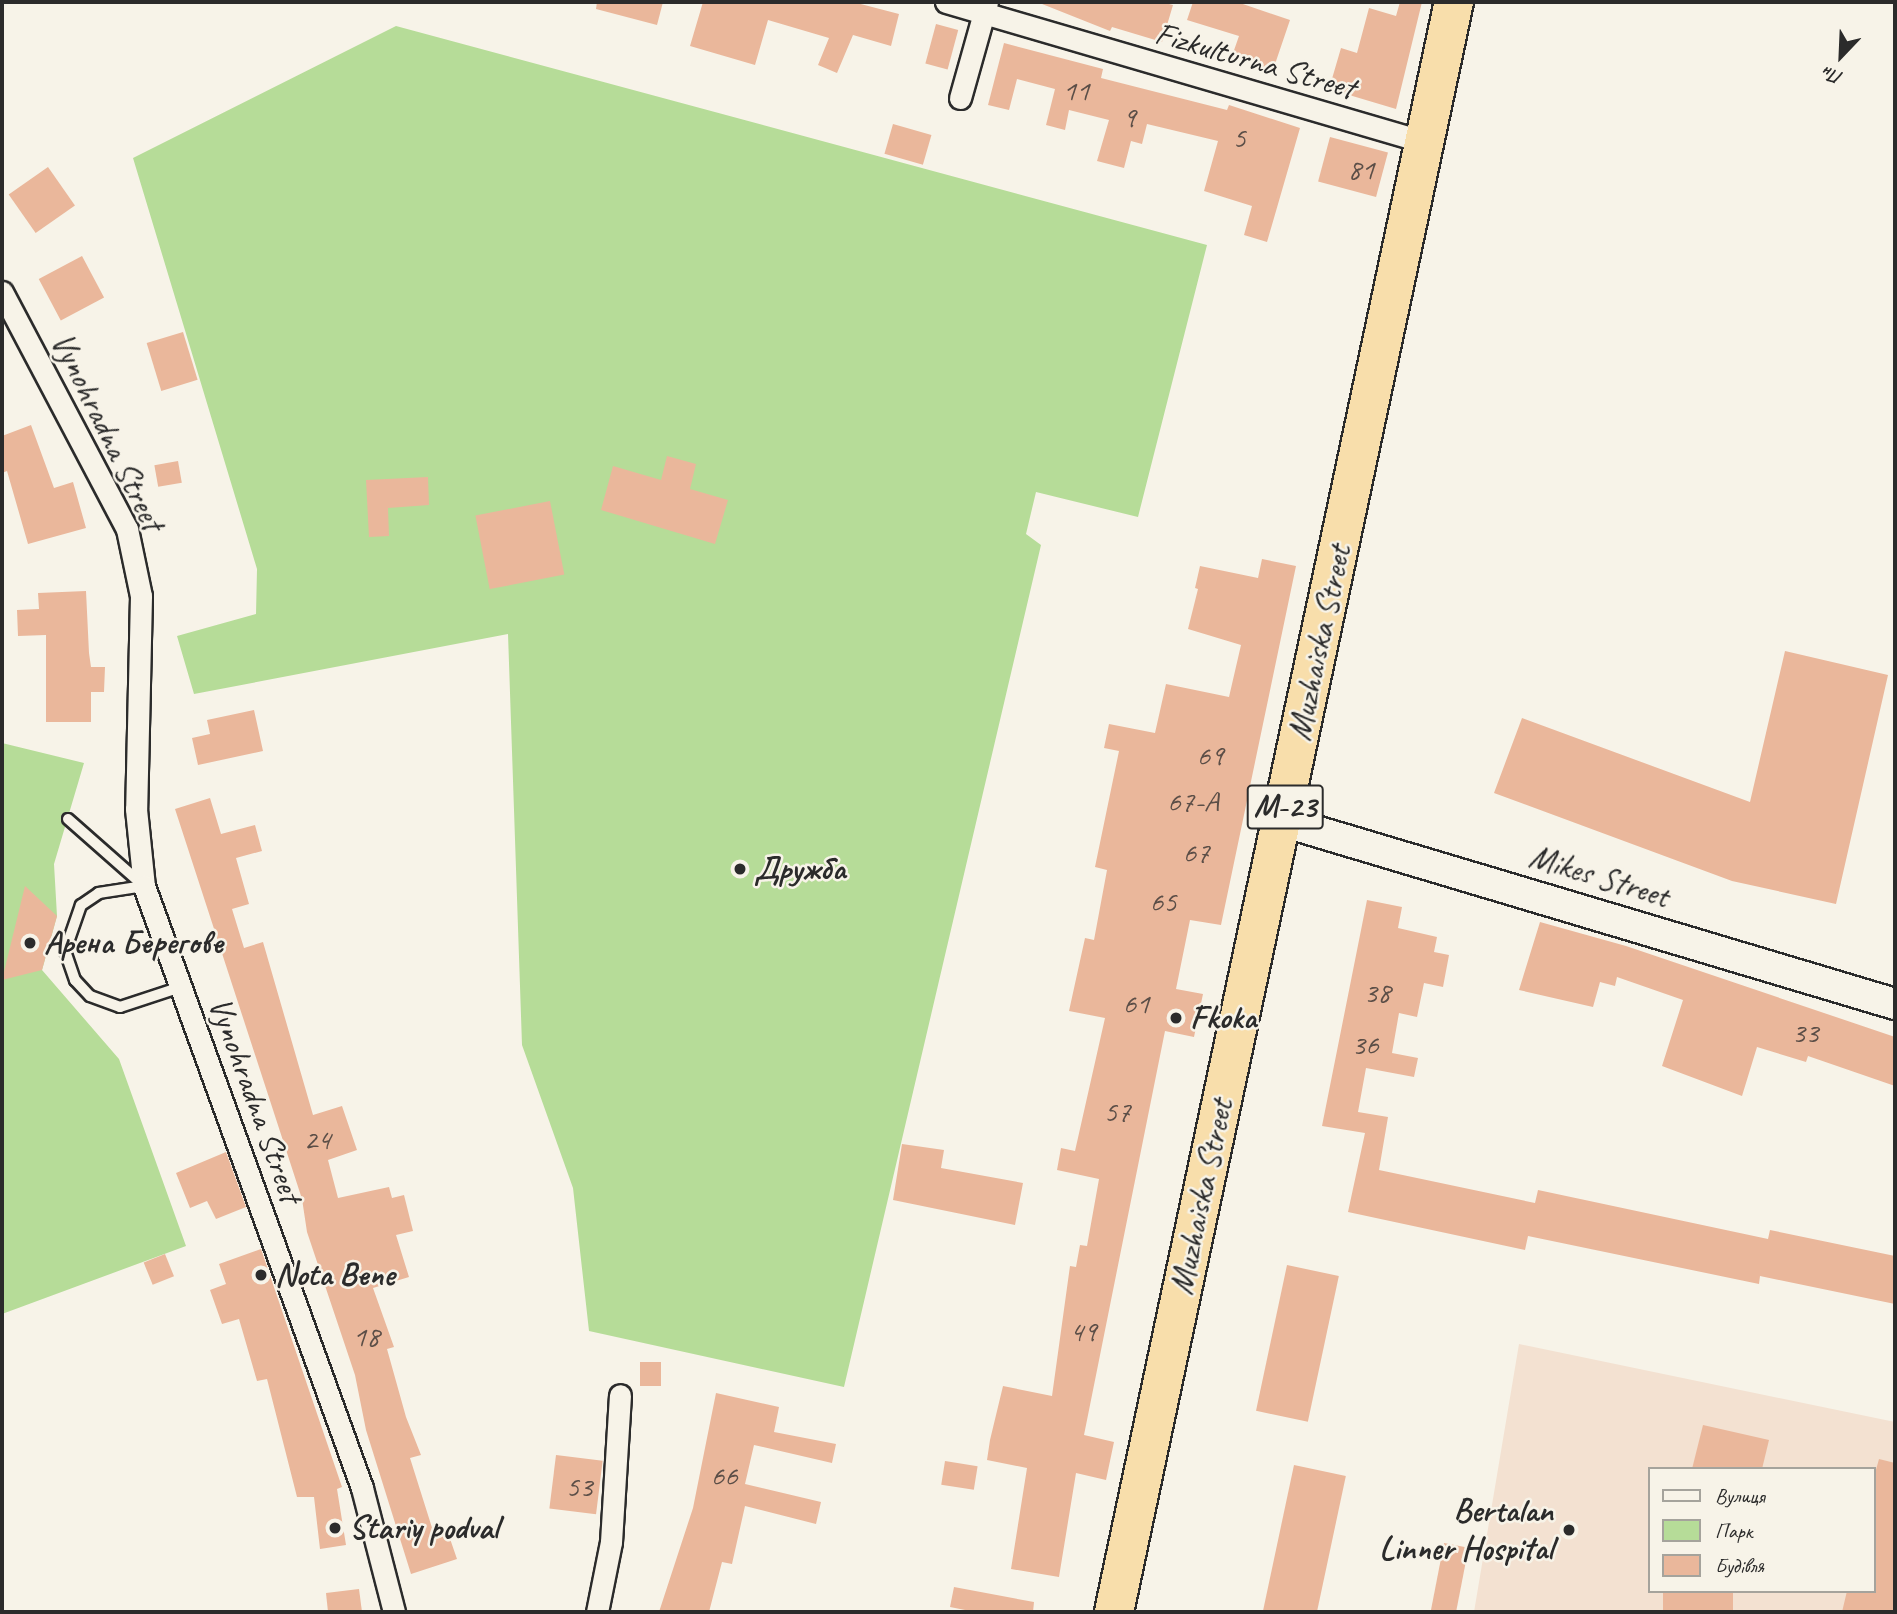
<!DOCTYPE html>
<meta charset="utf-8">
<style>
body{margin:0}
#map{position:relative;width:1897px;height:1614px;overflow:hidden;background:#f7f3e8;font-family:Caveat,sans-serif}
div>[style]{position:absolute}
.built>*{inset:0;background:#f3e1d1}
.green>*{inset:0;background:#b6dc98}
.building>*{inset:0;background:#eab79b;transform-origin:0 0}
.roads{filter:drop-shadow(2px 0 #2b2b2b) drop-shadow(-2px 0 #2b2b2b) drop-shadow(0 2px #2b2b2b) drop-shadow(0 -2px #2b2b2b)}
.lane>*{height:10px;margin:-5px;padding:0 5px;transform-origin:5px;border-radius:5px;background:#f7f3e8}
.street>*{height:21px;margin:-10.5px;padding:0 10.5px;transform-origin:10.5px;border-radius:10.5px;background:#f7f3e8}
.secondary>*{height:30px;margin:-15px;padding:0 15px;transform-origin:15px;border-radius:15px;background:#f7f3e8}
.highway>*{height:38px;margin:-19px;padding:0 19px;transform-origin:19px;border-radius:19px;background:#f8deab}
.dots>*{width:19px;height:19px;translate:-50% -50%;box-sizing:border-box;border:4px solid #f7f3e8;border-radius:50%}
span{translate:-50% -50%;white-space:nowrap;text-align:center;line-height:1.15;-webkit-text-stroke:5px #f7f3e8;paint-order:stroke}
.number-label{font-size:30px;color:#5b4e47}
.number-label span{-webkit-text-stroke-width:0}
.shield-label span{padding:2px 5px;background:#f7f3e8;border:2px solid;border-radius:5px;-webkit-text-stroke-width:0}
.shield-label{font-size:32px;color:#2b2b2b;font-weight:700}
.street-label{font-size:33px;color:#2b2b2b}
.poi-label{font-size:33px;color:#2b2b2b;font-weight:700}
.left{translate:0 -50%;text-align:left}
.right{translate:-100% -50%;text-align:right}
.frame{position:absolute;inset:0;border:4px solid #2b2b2b;pointer-events:none}
.legend{position:absolute;left:1648px;top:1467px;width:228px;height:126px;box-sizing:border-box;background:#f7f3e8;border:2px solid #a5a39c;margin:0;padding:9px 12px;list-style:none;font-size:21px;color:#2b2b2b}
.legend li{display:flex;align-items:center;gap:14px;height:35px}
.legend b{width:35px;border:2px solid #a5a39c}
.north{position:absolute;left:1806px;top:21px;width:70px;height:70px;-webkit-text-stroke:5px #f7f3e8;paint-order:stroke;rotate:203deg;font-size:19px;font-weight:700;line-height:28px;text-align:center;color:#2b2b2b}
.north::after{content:'';display:block;margin:auto;width:24px;height:32px;background:#2b2b2b;clip-path:polygon(50% 0,100% 100%,50% 72%,0 100%)}
</style>
<div id="map">
<div class="built">
<div style="clip-path:polygon(evenodd,1519px 1344px,1895px 1422px,1895px 1612px,1474px 1612px,1519px 1344px,1650px 1469px,1874px 1469px,1874px 1591px,1650px 1591px,1650px 1469px)"></div>
</div>
<div class="green">
<div style="clip-path:polygon(396px 26px,1207px 245px,1138px 517px,1036px 492px,1026px 534px,1041px 545px,844px 1387px,589px 1331px,573px 1188px,522px 1045px,508px 634px,194px 694px,177px 636px,256px 614px,257px 569px,133px 158px)"></div>
<div style="clip-path:polygon(2px 743px,84px 763px,54px 864px,57px 916px,42px 970px,119px 1059px,186px 1246px,2px 1314px)"></div>
</div>
<div class="building">
<div style="clip-path:polygon(597px 2px,663px 2px,657px 25px,596px 9px)"></div>
<div style="clip-path:polygon(703px 2px,853px 2px,899px 14px,891px 46px,853px 35px,837px 73px,818px 65px,829px 38px,768px 20px,755px 65px,690px 46px)"></div>
<div style="clip-path:polygon(1037px 2px,1161px 2px,1173px 5px,1162px 42px,1112px 27px,1110px 31px)"></div>
<div style="clip-path:polygon(1193px 2px,1237px 2px,1290px 20px,1273px 70px,1232px 56px,1239px 36px,1187px 20px)"></div>
<div style="clip-path:polygon(1400px 2px,1422px 2px,1396px 109px,1329px 89px,1341px 48px,1357px 53px,1369px 8px,1396px 16px)"></div>
<div style="left:936px;top:24px;width:23px;height:41px;rotate:15deg"></div>
<div style="clip-path:polygon(1004px 43px,1103px 69px,1101px 78px,1227px 110px,1229px 105px,1300px 128px,1267px 242px,1244px 235px,1252px 206px,1204px 191px,1218px 141px,1147px 124px,1142px 144px,1131px 141px,1124px 168px,1097px 161px,1109px 120px,1069px 110px,1065px 130px,1046px 125px,1055px 89px,1017px 79px,1009px 110px,988px 105px)"></div>
<div style="left:893px;top:124px;width:40px;height:31px;rotate:16deg"></div>
<div style="left:1330px;top:137px;width:60px;height:46px;rotate:15deg"></div>
<div style="left:48px;top:167px;width:47px;height:48px;rotate:55deg"></div>
<div style="left:82px;top:256px;width:47px;height:49px;rotate:62deg"></div>
<div style="left:183px;top:332px;width:50px;height:38px;rotate:73deg"></div>
<div style="clip-path:polygon(31px 425px,54px 488px,73px 482px,86px 528px,28px 544px,7px 471px,2px 473px,2px 436px)"></div>
<div style="clip-path:polygon(667px 456px,696px 464px,690px 489px,728px 500px,715px 544px,601px 510px,613px 466px,661px 480px)"></div>
<div style="left:178px;top:461px;width:22px;height:24px;rotate:80deg"></div>
<div style="clip-path:polygon(428px 477px,429px 505px,388px 508px,389px 536px,369px 537px,366px 480px)"></div>
<div style="left:550px;top:501px;width:75px;height:76px;rotate:79deg"></div>
<div style="clip-path:polygon(1262px 559px,1296px 566px,1221px 925px,1190px 920px,1176px 989px,1203px 994px,1194px 1037px,1165px 1031px,1084px 1435px,1114px 1442px,1106px 1480px,1076px 1473px,1059px 1577px,1011px 1569px,1027px 1468px,987px 1460px,990px 1440px,1003px 1386px,1052px 1396px,1070px 1266px,1076px 1267px,1080px 1245px,1087px 1246px,1099px 1179px,1057px 1170px,1061px 1148px,1075px 1151px,1105px 1018px,1069px 1011px,1085px 938px,1094px 940px,1107px 870px,1095px 867px,1119px 751px,1104px 748px,1109px 724px,1155px 733px,1166px 684px,1229px 697px,1241px 645px,1188px 629px,1198px 589px,1195px 588px,1200px 566px,1258px 578px)"></div>
<div style="clip-path:polygon(86px 591px,89px 653px,91px 667px,105px 667px,104px 692px,91px 692px,91px 722px,46px 722px,46px 635px,18px 636px,17px 610px,39px 609px,38px 593px)"></div>
<div style="clip-path:polygon(1785px 651px,1888px 675px,1836px 904px,1732px 881px,1494px 793px,1522px 718px,1750px 802px)"></div>
<div style="clip-path:polygon(254px 710px,263px 751px,198px 765px,192px 738px,210px 734px,207px 720px)"></div>
<div style="clip-path:polygon(210px 798px,221px 834px,255px 825px,262px 851px,236px 858px,249px 904px,232px 909px,244px 948px,263px 942px,313px 1115px,342px 1106px,357px 1150px,328px 1160px,338px 1198px,389px 1187px,392px 1198px,404px 1195px,413px 1231px,396px 1235px,409px 1277px,373px 1288px,394px 1347px,387px 1349px,406px 1417px,421px 1455px,410px 1458px,434px 1534px,447px 1530px,457px 1559px,411px 1574px,366px 1430px,355px 1375px,307px 1232px,302px 1199px,175px 809px)"></div>
<div style="clip-path:polygon(25px 886px,57px 916px,42px 970px,2px 980px)"></div>
<div style="clip-path:polygon(1367px 900px,1402px 907px,1398px 928px,1437px 937px,1434px 952px,1449px 955px,1443px 987px,1424px 983px,1417px 1017px,1399px 1013px,1392px 1053px,1418px 1058px,1414px 1077px,1366px 1068px,1358px 1112px,1388px 1117px,1379px 1170px,1535px 1203px,1538px 1190px,1768px 1239px,1770px 1230px,1895px 1256px,1895px 1304px,1760px 1276px,1759px 1284px,1528px 1236px,1525px 1250px,1348px 1212px,1365px 1133px,1322px 1126px)"></div>
<div style="clip-path:polygon(1540px 922px,1626px 946px,1895px 1037px,1895px 1086px,1808px 1056px,1806px 1062px,1757px 1047px,1742px 1096px,1662px 1066px,1683px 1000px,1617px 977px,1615px 986px,1600px 982px,1593px 1007px,1519px 990px)"></div>
<div style="clip-path:polygon(902px 1144px,944px 1150px,941px 1168px,1023px 1183px,1015px 1225px,893px 1200px)"></div>
<div style="clip-path:polygon(226px 1152px,246px 1207px,216px 1219px,207px 1201px,190px 1208px,176px 1173px)"></div>
<div style="clip-path:polygon(261px 1249px,342px 1487px,337px 1489px,346px 1545px,320px 1549px,314px 1497px,297px 1497px,267px 1379px,257px 1381px,239px 1319px,222px 1324px,210px 1290px,226px 1284px,219px 1264px)"></div>
<div style="left:165px;top:1254px;width:24px;height:23px;rotate:68deg"></div>
<div style="left:1287px;top:1265px;width:53px;height:149px;rotate:12deg"></div>
<div style="left:640px;top:1362px;width:21px;height:24px"></div>
<div style="clip-path:polygon(716px 1393px,779px 1407px,774px 1432px,836px 1444px,832px 1463px,754px 1445px,745px 1484px,821px 1502px,816px 1524px,745px 1506px,732px 1564px,722px 1562px,709px 1612px,659px 1612px,693px 1508px)"></div>
<div style="clip-path:polygon(1703px 1425px,1769px 1440px,1762px 1469px,1692px 1469px)"></div>
<div style="left:556px;top:1455px;width:47px;height:54px;rotate:7deg"></div>
<div style="clip-path:polygon(1879px 1459px,1895px 1463px,1895px 1612px,1842px 1612px,1847px 1591px,1874px 1591px,1874px 1477px)"></div>
<div style="left:945px;top:1461px;width:33px;height:24px;rotate:9deg"></div>
<div style="left:1294px;top:1465px;width:53px;height:150px;rotate:12deg"></div>
<div style="left:1444px;top:1543px;width:25px;height:70px;rotate:11deg"></div>
<div style="clip-path:polygon(954px 1587px,1034px 1602px,1033px 1612px,975px 1612px,950px 1607px)"></div>
<div style="clip-path:polygon(359px 1589px,362px 1612px,328px 1612px,326px 1593px)"></div>
<div style="left:1663px;top:1591px;width:70px;height:22px"></div>
</div>
<div class="roads">
<div class="lane">
<div style="left:68px;top:819px;width:101px;rotate:41.4deg"></div>
<div style="left:144px;top:886px;width:46px;rotate:171.2deg"></div>
<div style="left:99px;top:893px;width:22px;rotate:146deg"></div>
<div style="left:81px;top:905px;width:49px;rotate:109.2deg"></div>
<div style="left:65px;top:951px;width:31px;rotate:71deg"></div>
<div style="left:75px;top:980px;width:22px;rotate:47deg"></div>
<div style="left:90px;top:996px;width:32px;rotate:20deg"></div>
<div style="left:120px;top:1007px;width:64px;rotate:-18.2deg"></div>
</div>
<div class="street">
<div style="left:946px;top:2px;width:500px;rotate:16.3deg"></div>
<div style="left:960px;top:98px;width:100px;rotate:-74.3deg"></div>
<div style="left:2px;top:292px;width:268px;rotate:62.2deg"></div>
<div style="left:127px;top:529px;width:68px;rotate:78.2deg"></div>
<div style="left:141px;top:596px;width:213px;rotate:91.3deg"></div>
<div style="left:136px;top:809px;width:77px;rotate:84.1deg"></div>
<div style="left:144px;top:886px;width:640px;rotate:70.09deg"></div>
<div style="left:362px;top:1488px;width:128px;rotate:75.5deg"></div>
<div style="left:597px;top:1612px;width:71px;rotate:-78.7deg"></div>
<div style="left:611px;top:1542px;width:147px;rotate:-86.5deg"></div>
</div>
<div class="secondary">
<div style="left:1282px;top:821px;width:640px;rotate:16.62deg"></div>
</div>
<div class="highway">
<div style="left:1114px;top:1612px;width:1646px;rotate:-78.08deg"></div>
</div>
</div>
<div class="dots">
<div style="left:740px;top:869px;background:#2b2b2b"></div>
<div style="left:30px;top:943px;background:#2b2b2b"></div>
<div style="left:1176px;top:1018px;background:#2b2b2b"></div>
<div style="left:261px;top:1275px;background:#2b2b2b"></div>
<div style="left:335px;top:1528px;background:#2b2b2b"></div>
<div style="left:1569px;top:1530px;background:#2b2b2b"></div>
</div>
<div class="number-label">
<span style="left:1076px;top:90px">11</span>
<span style="left:1129px;top:117px">9</span>
<span style="left:1239px;top:137px">5</span>
<span style="left:1361px;top:169px">81</span>
<span style="left:1210px;top:755px">69</span>
<span style="left:1193px;top:801px">67-А</span>
<span style="left:1196px;top:852px">67</span>
<span style="left:1163px;top:901px">65</span>
<span style="left:1377px;top:992px">38</span>
<span style="left:1136px;top:1003px">61</span>
<span style="left:1805px;top:1032px">33</span>
<span style="left:1365px;top:1044px">36</span>
<span style="left:1117px;top:1111px">57</span>
<span style="left:317px;top:1139px">24</span>
<span style="left:1083px;top:1331px">49</span>
<span style="left:366px;top:1336px">18</span>
<span style="left:724px;top:1475px">66</span>
<span style="left:579px;top:1486px">53</span>
</div>
<div class="shield-label">
<span style="left:1285px;top:807px">М-23</span>
</div>
<div class="street-label">
<span style="left:1255px;top:61px;rotate:16deg">Fizkulturna Street</span>
<span style="left:107px;top:432px;rotate:64deg">Vynohradna Street</span>
<span style="left:1320px;top:643px;rotate:-78deg">Muzhaiska Street</span>
<span style="left:1599px;top:877px;rotate:17deg">Mikes Street</span>
<span style="left:255px;top:1100px;rotate:70deg">Vynohradna Street</span>
<span style="left:1202px;top:1197px;rotate:-78deg">Muzhaiska Street</span>
</div>
<div class="poi-label">
<span class="left" style="left:754px;top:869px">Дружба</span>
<span class="left" style="left:44px;top:943px">Арена Берегове</span>
<span class="left" style="left:1190px;top:1018px">Fkoka</span>
<span class="left" style="left:275px;top:1275px">Nota Bene</span>
<span class="right" style="left:1553px;top:1530px">Bertalan<br>Linner Hospital</span>
<span class="left" style="left:349px;top:1528px">Stariy podval</span>
</div>
<div class="frame"></div>
<ul class="legend">
<li><b style="height:9px;background:#f7f3e8"></b>Вулиця</li>
<li><b style="height:19px;background:#b6dc98"></b>Парк</li>
<li><b style="height:19px;background:#eab79b"></b>Будівля</li>
</ul>
<div class="north">Пн</div>
</div>
